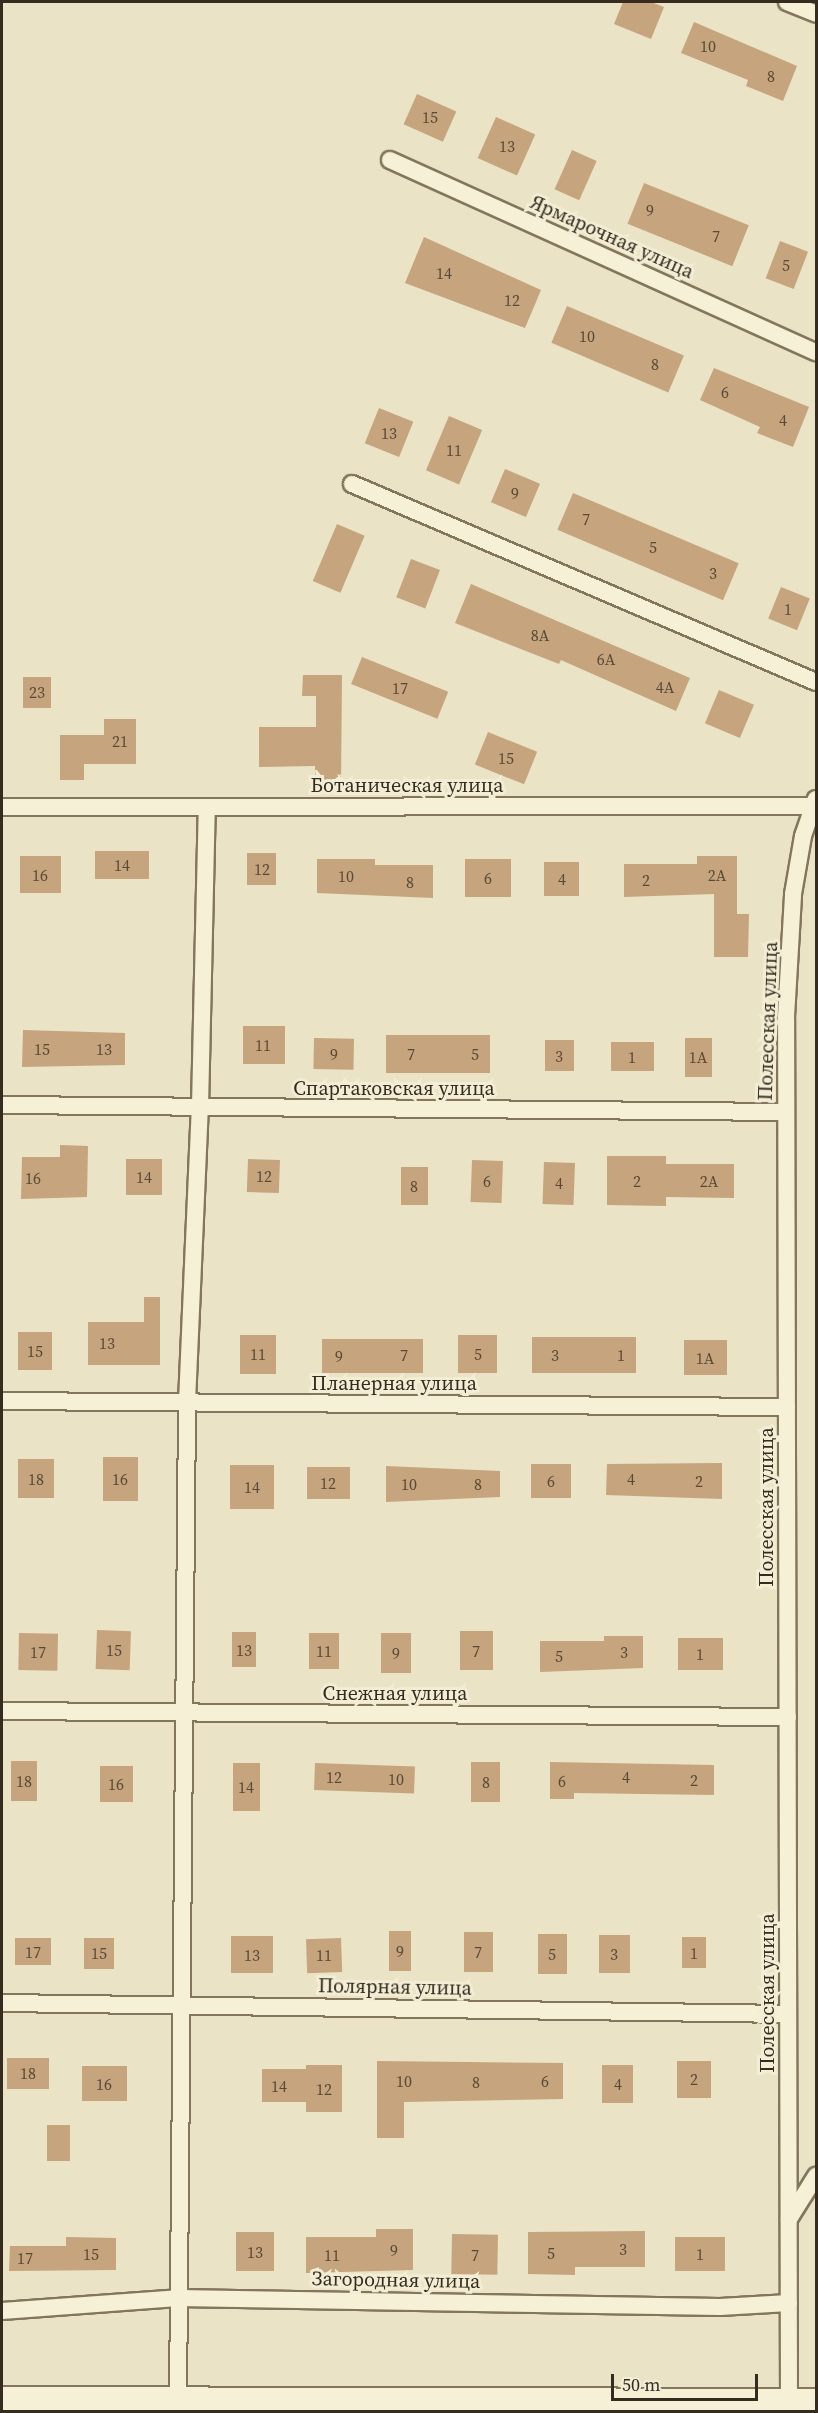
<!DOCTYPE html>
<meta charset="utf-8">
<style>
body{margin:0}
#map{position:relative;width:818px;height:2413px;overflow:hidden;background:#eae3c5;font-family:"Source Serif 4",serif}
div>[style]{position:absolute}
.building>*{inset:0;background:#c5a47e;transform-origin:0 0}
.roads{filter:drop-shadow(2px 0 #83765d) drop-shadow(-2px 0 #83765d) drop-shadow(0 2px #83765d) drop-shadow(0 -2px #83765d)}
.street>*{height:16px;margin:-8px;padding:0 8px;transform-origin:8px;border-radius:8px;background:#f6f0d7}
.secondary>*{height:24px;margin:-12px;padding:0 12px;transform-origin:12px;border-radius:12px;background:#f6f0d7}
span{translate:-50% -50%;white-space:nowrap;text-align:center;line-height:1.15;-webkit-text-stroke:6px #f2edd4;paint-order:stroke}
.number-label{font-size:16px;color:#594a37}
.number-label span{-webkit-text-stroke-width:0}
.street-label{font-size:20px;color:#352c1f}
.frame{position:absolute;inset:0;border:3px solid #352c1f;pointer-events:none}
.scale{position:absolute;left:611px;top:2374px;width:147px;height:27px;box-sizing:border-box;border:3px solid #352c1f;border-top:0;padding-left:8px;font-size:18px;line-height:21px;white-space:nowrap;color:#352c1f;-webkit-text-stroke:4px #f2edd4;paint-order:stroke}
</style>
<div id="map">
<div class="building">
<div style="clip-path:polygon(623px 2px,651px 2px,664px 7px,651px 39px,614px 24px)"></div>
<div style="clip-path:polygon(694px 22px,797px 66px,783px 101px,746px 86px,748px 80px,681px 53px)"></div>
<div style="left:417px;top:94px;width:43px;height:33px;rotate:24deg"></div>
<div style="left:496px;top:117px;width:43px;height:45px;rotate:24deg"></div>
<div style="left:572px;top:150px;width:27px;height:43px;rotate:24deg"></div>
<div style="left:644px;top:183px;width:113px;height:44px;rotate:22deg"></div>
<div style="clip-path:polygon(424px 237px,541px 290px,525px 328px,405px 283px)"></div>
<div style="left:780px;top:241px;width:30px;height:40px;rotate:21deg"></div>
<div style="left:567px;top:306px;width:127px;height:40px;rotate:23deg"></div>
<div style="clip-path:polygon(714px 368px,809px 407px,793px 447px,757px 433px,760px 427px,700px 400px)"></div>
<div style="left:379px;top:408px;width:37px;height:38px;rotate:22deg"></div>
<div style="left:449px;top:416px;width:36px;height:59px;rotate:23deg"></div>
<div style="left:505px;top:469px;width:38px;height:36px;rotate:23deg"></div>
<div style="left:573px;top:493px;width:180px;height:40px;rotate:23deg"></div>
<div style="left:337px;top:524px;width:30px;height:62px;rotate:23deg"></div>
<div style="left:411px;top:559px;width:31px;height:41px;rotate:21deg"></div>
<div style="clip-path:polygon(471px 584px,690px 678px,676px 711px,561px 660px,559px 664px,455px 623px)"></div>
<div style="left:781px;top:587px;width:31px;height:34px;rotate:22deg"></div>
<div style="left:362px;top:657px;width:93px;height:29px;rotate:22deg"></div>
<div style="clip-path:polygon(303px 675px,342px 675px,341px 785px,315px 785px,315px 766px,259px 767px,259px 727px,316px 727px,316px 696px,302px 696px)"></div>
<div style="left:23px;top:677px;width:28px;height:31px"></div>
<div style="left:719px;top:690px;width:38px;height:36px;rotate:23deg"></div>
<div style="clip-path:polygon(104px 719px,136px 719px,136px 764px,84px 764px,84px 780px,60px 780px,60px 735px,104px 735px)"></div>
<div style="left:488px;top:732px;width:53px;height:35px;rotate:22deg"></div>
<div style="left:95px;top:851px;width:54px;height:28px"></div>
<div style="left:247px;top:853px;width:29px;height:32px"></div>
<div style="left:20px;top:856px;width:41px;height:37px"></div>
<div style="clip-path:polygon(697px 856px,737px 856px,737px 914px,749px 914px,748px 957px,714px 957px,714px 894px,624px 897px,624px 864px,697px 864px)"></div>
<div style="clip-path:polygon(317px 859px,375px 859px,375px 865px,433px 865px,433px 898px,317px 893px)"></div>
<div style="left:465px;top:859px;width:46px;height:38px"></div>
<div style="left:544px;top:862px;width:35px;height:34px"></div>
<div style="left:243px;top:1026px;width:42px;height:38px"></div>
<div style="clip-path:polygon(23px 1030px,125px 1033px,125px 1065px,22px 1067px)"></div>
<div style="left:386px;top:1035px;width:104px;height:38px"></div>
<div style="left:314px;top:1038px;width:40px;height:31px;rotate:1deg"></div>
<div style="left:685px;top:1038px;width:27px;height:39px"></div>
<div style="left:545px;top:1040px;width:29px;height:31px"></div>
<div style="left:611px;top:1042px;width:43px;height:29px"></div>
<div style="clip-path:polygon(60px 1145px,88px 1146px,87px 1197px,21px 1199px,22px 1157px,60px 1157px)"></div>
<div style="clip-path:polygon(607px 1156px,666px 1156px,666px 1164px,734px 1164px,734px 1198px,666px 1197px,666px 1206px,607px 1205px)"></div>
<div style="left:126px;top:1159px;width:36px;height:36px"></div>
<div style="left:248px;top:1159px;width:32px;height:33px;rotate:2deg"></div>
<div style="left:472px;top:1160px;width:31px;height:42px;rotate:2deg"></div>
<div style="left:544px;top:1162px;width:31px;height:42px;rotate:2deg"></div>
<div style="left:401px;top:1167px;width:27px;height:38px"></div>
<div style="clip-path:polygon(144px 1297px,160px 1297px,160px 1365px,88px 1365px,88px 1322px,144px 1322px)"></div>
<div style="left:18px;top:1332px;width:34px;height:38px"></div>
<div style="left:240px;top:1335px;width:36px;height:39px"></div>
<div style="left:458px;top:1335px;width:39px;height:38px"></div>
<div style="left:532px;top:1337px;width:104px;height:36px"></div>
<div style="left:322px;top:1339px;width:101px;height:34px"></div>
<div style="left:684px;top:1340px;width:43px;height:35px"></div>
<div style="left:103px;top:1457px;width:35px;height:44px"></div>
<div style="left:18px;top:1459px;width:36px;height:39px"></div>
<div style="clip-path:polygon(722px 1463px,722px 1499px,606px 1495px,607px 1464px)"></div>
<div style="left:531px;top:1464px;width:40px;height:34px"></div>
<div style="left:230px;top:1465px;width:44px;height:44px"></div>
<div style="clip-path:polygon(386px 1466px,500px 1471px,500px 1497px,386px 1502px)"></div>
<div style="left:350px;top:1467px;width:32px;height:43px;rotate:90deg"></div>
<div style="left:97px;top:1630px;width:34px;height:39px;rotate:2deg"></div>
<div style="left:460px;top:1631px;width:33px;height:39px"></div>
<div style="left:232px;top:1632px;width:24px;height:35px"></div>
<div style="left:19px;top:1633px;width:39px;height:37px;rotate:1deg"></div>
<div style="left:309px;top:1633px;width:30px;height:36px"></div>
<div style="left:381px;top:1633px;width:30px;height:40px"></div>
<div style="clip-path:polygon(604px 1636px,643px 1636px,643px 1668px,540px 1672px,540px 1641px,604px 1641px)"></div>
<div style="left:678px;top:1638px;width:45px;height:32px"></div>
<div style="left:11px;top:1761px;width:26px;height:40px"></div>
<div style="left:471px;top:1762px;width:29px;height:40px"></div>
<div style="clip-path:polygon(550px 1762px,714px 1765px,714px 1795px,574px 1793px,574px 1799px,550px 1799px)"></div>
<div style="left:233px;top:1763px;width:27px;height:48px"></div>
<div style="left:315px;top:1763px;width:100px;height:27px;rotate:2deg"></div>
<div style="left:100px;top:1766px;width:33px;height:36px"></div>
<div style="left:389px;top:1931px;width:22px;height:40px"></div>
<div style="left:464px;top:1932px;width:29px;height:40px"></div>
<div style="left:538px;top:1934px;width:29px;height:40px"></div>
<div style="left:599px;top:1935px;width:31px;height:38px"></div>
<div style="left:231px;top:1936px;width:42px;height:37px"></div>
<div style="left:682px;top:1937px;width:24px;height:31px"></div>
<div style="left:15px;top:1938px;width:36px;height:27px"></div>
<div style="left:84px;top:1938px;width:30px;height:31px"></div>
<div style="left:341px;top:1938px;width:34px;height:35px;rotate:88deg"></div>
<div style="left:7px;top:2058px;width:42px;height:31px"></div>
<div style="clip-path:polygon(377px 2061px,563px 2063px,563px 2099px,404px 2102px,404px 2138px,377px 2138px)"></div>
<div style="left:677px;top:2061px;width:34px;height:37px"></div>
<div style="clip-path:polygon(306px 2065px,342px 2065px,342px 2112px,306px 2112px,306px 2102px,262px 2102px,262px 2069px,306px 2069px)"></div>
<div style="left:602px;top:2065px;width:31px;height:38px"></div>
<div style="left:82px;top:2066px;width:45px;height:35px"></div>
<div style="left:47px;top:2125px;width:23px;height:36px"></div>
<div style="clip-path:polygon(376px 2229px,413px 2229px,413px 2270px,306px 2273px,306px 2237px,376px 2237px)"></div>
<div style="clip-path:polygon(645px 2231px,645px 2267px,575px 2267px,575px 2275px,528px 2274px,528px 2232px)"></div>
<div style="left:236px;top:2232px;width:38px;height:39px"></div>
<div style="left:452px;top:2234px;width:46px;height:40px;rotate:1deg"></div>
<div style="clip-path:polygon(66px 2237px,116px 2238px,116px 2270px,9px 2271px,10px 2246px,66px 2246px)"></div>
<div style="left:675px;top:2237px;width:50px;height:34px"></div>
</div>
<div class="roads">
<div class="street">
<div style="left:787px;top:2px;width:31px;rotate:22deg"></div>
<div style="left:390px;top:160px;width:467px;rotate:24.3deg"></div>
<div style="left:352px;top:484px;width:504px;rotate:23.11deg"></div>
<div style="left:2px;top:807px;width:810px;rotate:-0.07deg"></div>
<div style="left:2px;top:1105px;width:784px;rotate:0.51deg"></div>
<div style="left:2px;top:1401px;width:785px;rotate:0.44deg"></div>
<div style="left:2px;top:1711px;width:786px;rotate:0.44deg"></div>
<div style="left:2px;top:2003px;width:786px;rotate:0.8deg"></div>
<div style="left:789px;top:2219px;width:51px;rotate:-57.9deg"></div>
<div style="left:2px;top:2311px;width:176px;rotate:-4.2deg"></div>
<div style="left:178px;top:2298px;width:542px;rotate:0.95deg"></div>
<div style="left:720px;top:2307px;width:69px;rotate:-3.3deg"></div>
<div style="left:178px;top:2399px;width:997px;rotate:-89.48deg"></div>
<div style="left:187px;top:1402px;width:295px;rotate:-87.5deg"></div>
<div style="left:200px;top:1107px;width:300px;rotate:-88.7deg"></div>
<div style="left:789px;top:2401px;width:1384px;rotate:-90.12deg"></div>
<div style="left:786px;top:1017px;width:123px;rotate:-86.7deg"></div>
<div style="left:793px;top:894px;width:59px;rotate:-80.2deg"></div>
<div style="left:803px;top:836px;width:39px;rotate:-71deg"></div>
</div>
<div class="secondary">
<div style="left:2px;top:2399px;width:814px;rotate:0.14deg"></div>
</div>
</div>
<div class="number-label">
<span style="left:708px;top:46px">10</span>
<span style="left:771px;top:76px">8</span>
<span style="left:430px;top:117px">15</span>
<span style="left:507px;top:146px">13</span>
<span style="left:650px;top:210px">9</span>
<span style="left:716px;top:236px">7</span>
<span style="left:786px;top:265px">5</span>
<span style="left:444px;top:273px">14</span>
<span style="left:512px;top:300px">12</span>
<span style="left:587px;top:336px">10</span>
<span style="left:655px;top:364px">8</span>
<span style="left:725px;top:392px">6</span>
<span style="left:783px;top:420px">4</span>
<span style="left:389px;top:433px">13</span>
<span style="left:454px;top:450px">11</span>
<span style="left:515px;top:493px">9</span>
<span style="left:586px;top:519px">7</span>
<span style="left:653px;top:547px">5</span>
<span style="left:713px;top:573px">3</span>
<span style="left:788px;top:609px">1</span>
<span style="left:540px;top:635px">8А</span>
<span style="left:606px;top:659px">6А</span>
<span style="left:665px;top:687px">4А</span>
<span style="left:400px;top:688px">17</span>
<span style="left:37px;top:692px">23</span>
<span style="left:120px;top:741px">21</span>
<span style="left:506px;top:758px">15</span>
<span style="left:122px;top:865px">14</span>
<span style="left:262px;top:869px">12</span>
<span style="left:40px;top:875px">16</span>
<span style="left:717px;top:875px">2А</span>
<span style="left:346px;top:876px">10</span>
<span style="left:488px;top:878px">6</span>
<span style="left:562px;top:879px">4</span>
<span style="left:646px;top:880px">2</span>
<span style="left:410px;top:882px">8</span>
<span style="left:263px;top:1045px">11</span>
<span style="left:42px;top:1049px">15</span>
<span style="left:104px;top:1049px">13</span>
<span style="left:334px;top:1054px">9</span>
<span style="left:411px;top:1054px">7</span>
<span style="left:475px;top:1054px">5</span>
<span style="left:559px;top:1056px">3</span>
<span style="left:632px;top:1057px">1</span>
<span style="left:698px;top:1057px">1А</span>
<span style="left:264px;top:1176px">12</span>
<span style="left:144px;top:1177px">14</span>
<span style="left:33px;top:1178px">16</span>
<span style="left:487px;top:1181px">6</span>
<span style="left:637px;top:1181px">2</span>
<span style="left:709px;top:1181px">2А</span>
<span style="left:559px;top:1183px">4</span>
<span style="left:414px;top:1186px">8</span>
<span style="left:107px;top:1343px">13</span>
<span style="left:35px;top:1351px">15</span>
<span style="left:258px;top:1354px">11</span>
<span style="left:478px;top:1354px">5</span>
<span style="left:404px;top:1355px">7</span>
<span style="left:555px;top:1355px">3</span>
<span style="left:621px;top:1355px">1</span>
<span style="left:339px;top:1356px">9</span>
<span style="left:705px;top:1358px">1А</span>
<span style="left:36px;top:1479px">18</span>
<span style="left:120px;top:1479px">16</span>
<span style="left:631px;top:1479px">4</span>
<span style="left:551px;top:1481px">6</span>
<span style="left:699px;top:1481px">2</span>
<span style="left:328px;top:1483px">12</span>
<span style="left:409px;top:1484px">10</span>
<span style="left:478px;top:1484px">8</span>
<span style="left:252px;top:1487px">14</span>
<span style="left:114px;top:1650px">15</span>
<span style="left:244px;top:1650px">13</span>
<span style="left:324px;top:1651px">11</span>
<span style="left:476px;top:1651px">7</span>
<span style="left:38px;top:1652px">17</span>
<span style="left:624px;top:1652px">3</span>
<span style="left:396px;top:1653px">9</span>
<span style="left:700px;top:1654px">1</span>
<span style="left:559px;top:1656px">5</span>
<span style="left:334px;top:1777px">12</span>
<span style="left:626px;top:1777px">4</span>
<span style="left:396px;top:1779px">10</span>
<span style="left:694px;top:1780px">2</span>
<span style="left:24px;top:1781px">18</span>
<span style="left:562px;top:1781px">6</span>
<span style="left:486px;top:1782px">8</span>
<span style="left:116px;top:1784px">16</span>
<span style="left:246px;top:1787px">14</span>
<span style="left:400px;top:1951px">9</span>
<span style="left:33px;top:1952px">17</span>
<span style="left:478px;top:1952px">7</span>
<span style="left:99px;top:1953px">15</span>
<span style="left:694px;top:1953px">1</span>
<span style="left:552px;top:1954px">5</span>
<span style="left:614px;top:1954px">3</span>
<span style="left:252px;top:1955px">13</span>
<span style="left:324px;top:1955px">11</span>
<span style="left:28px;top:2073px">18</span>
<span style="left:694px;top:2079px">2</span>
<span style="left:404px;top:2081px">10</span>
<span style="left:545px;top:2081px">6</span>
<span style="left:476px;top:2082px">8</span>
<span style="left:104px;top:2084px">16</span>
<span style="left:618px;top:2084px">4</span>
<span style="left:279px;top:2086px">14</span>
<span style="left:324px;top:2089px">12</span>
<span style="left:623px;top:2249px">3</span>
<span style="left:394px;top:2250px">9</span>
<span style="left:255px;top:2252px">13</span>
<span style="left:551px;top:2253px">5</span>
<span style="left:91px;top:2254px">15</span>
<span style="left:700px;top:2254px">1</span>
<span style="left:332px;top:2255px">11</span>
<span style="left:475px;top:2255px">7</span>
<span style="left:25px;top:2258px">17</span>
</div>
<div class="street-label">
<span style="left:612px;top:237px;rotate:24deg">Ярмарочная улица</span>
<span style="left:407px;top:785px">Ботаническая улица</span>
<span style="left:768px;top:1021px;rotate:-88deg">Полесская улица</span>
<span style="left:394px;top:1088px">Спартаковская улица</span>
<span style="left:394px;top:1383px">Планерная улица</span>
<span style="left:766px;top:1507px;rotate:-90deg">Полесская улица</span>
<span style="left:395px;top:1693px">Снежная улица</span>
<span style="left:395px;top:1987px;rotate:1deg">Полярная улица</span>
<span style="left:767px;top:1993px;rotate:-90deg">Полесская улица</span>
<span style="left:396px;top:2280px;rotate:1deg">Загородная улица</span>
</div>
<div class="frame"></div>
<div class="scale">50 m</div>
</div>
